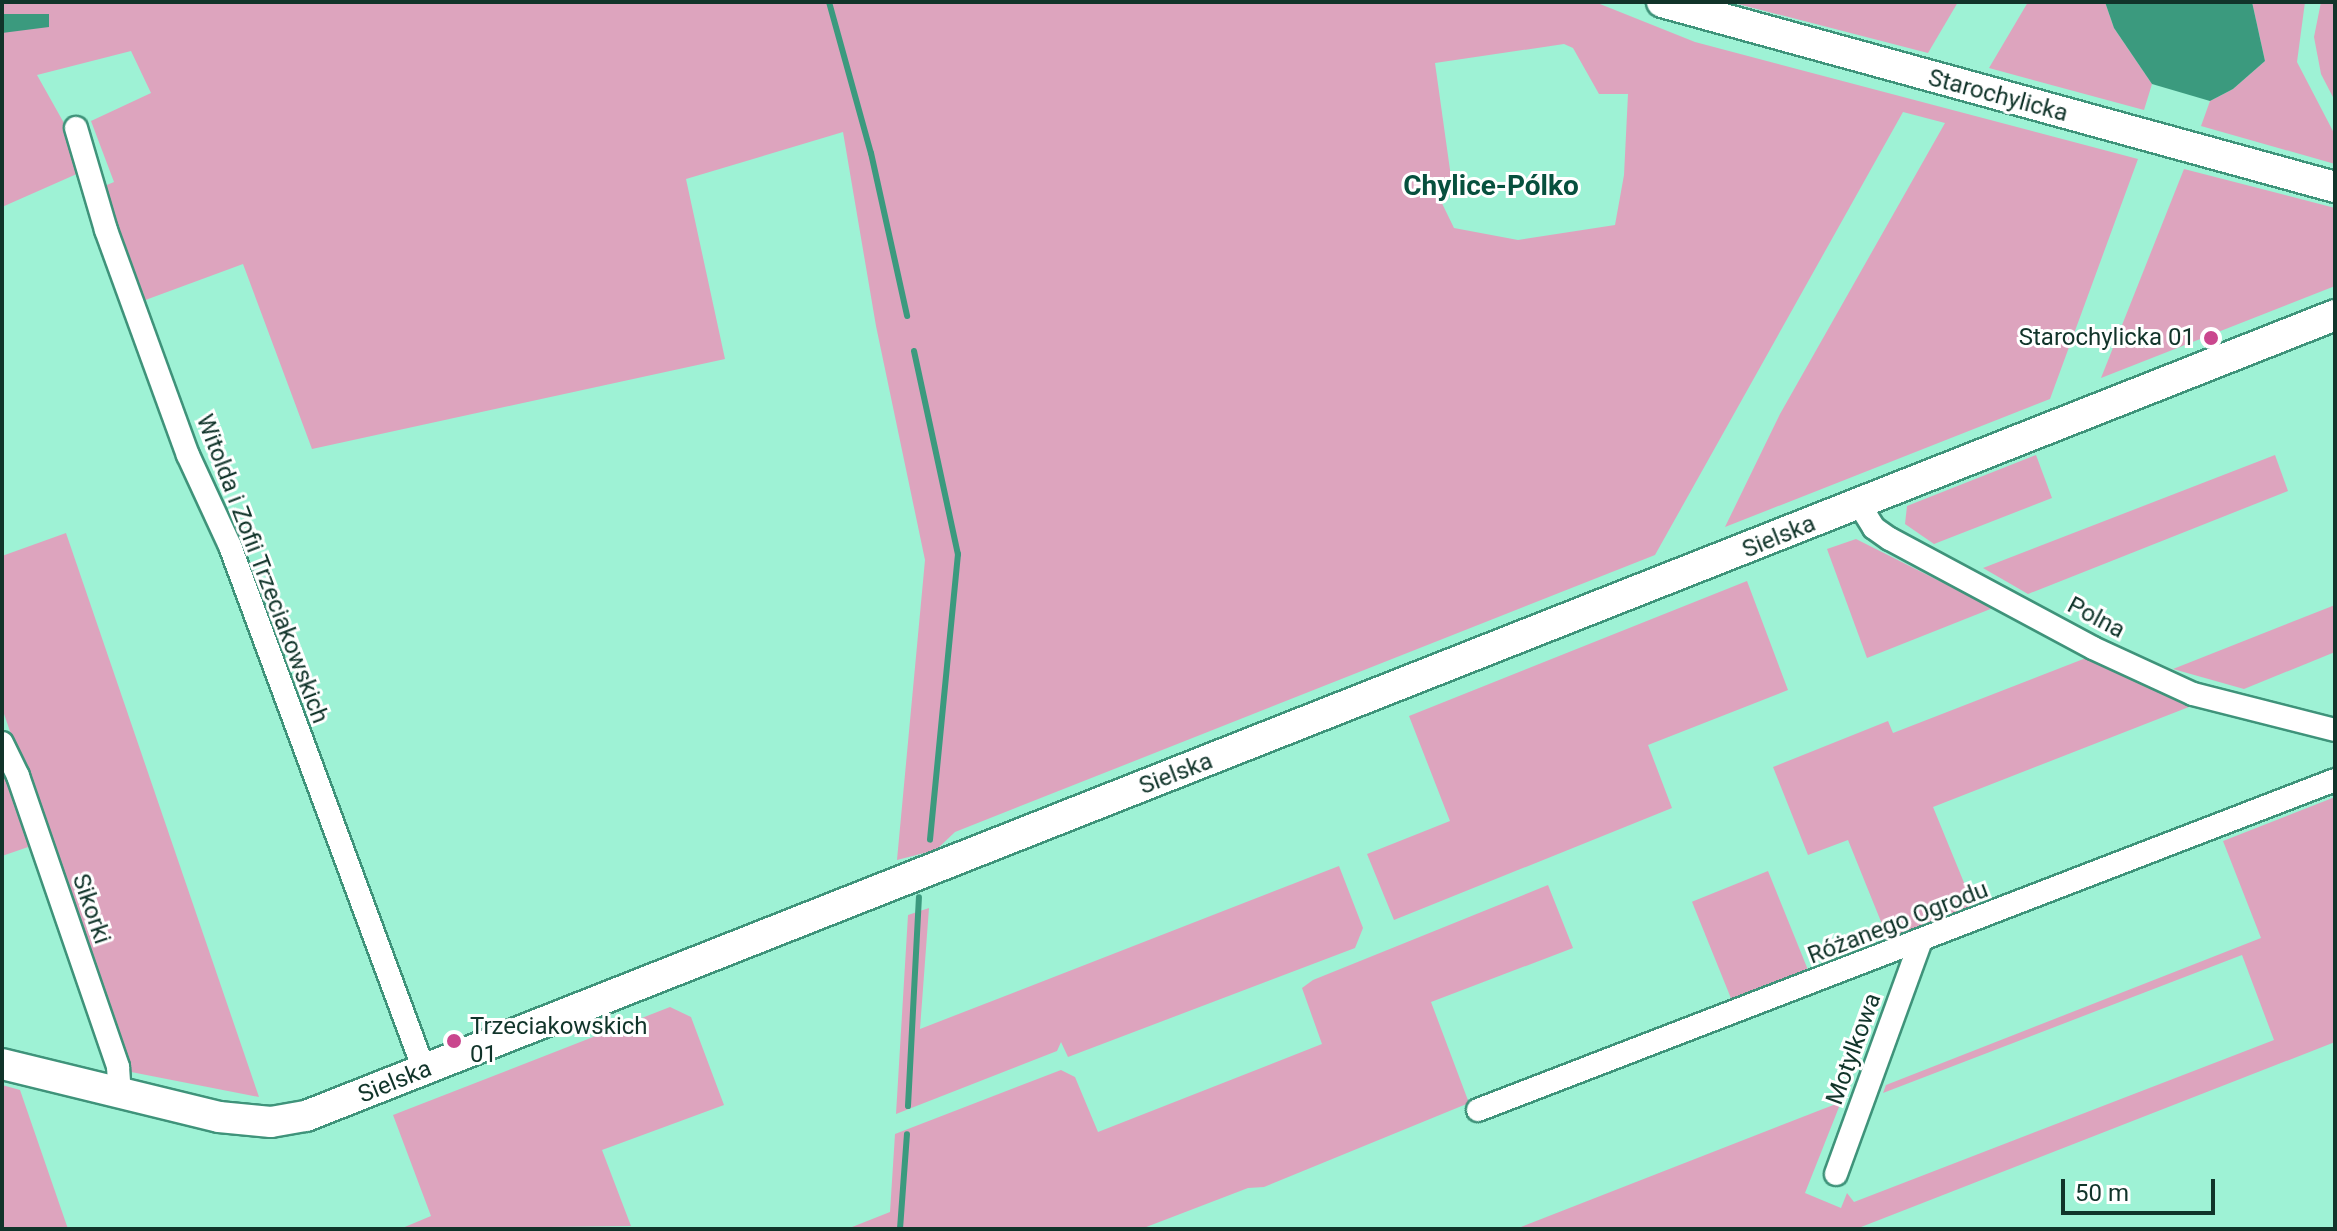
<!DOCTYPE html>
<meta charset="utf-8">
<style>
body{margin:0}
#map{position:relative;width:2337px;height:1231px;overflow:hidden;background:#9ef2d5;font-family:Roboto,sans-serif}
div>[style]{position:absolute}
.green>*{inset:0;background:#dda4be;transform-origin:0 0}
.water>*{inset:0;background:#3b9a7e}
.stream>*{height:6px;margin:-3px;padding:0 3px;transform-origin:3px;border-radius:3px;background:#3b9a7e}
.roads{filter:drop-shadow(2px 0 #3f937a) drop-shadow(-2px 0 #3f937a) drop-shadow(0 2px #3f937a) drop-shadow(0 -2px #3f937a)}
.street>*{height:22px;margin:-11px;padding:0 11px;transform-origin:11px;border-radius:11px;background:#fff}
.secondary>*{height:30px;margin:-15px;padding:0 15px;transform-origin:15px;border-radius:15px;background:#fff}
.dots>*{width:22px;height:22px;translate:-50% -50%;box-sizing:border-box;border:4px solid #fff;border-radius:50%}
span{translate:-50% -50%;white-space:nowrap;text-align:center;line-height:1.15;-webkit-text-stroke:6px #fff;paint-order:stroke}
.street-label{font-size:24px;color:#11342a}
.poi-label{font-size:24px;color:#11342a}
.right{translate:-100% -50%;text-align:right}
.left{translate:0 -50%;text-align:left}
.quarter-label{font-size:28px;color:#07503e;font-weight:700}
.frame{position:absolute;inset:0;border:4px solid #11342a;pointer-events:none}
.scale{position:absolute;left:2061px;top:1179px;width:154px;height:36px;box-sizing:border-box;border:4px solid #11342a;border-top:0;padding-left:10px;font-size:24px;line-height:28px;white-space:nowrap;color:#11342a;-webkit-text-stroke:6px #fff;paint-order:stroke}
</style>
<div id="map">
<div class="green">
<div style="clip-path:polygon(evenodd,2px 2px,1595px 2px,1695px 42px,2138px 159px,2050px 399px,1725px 527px,1780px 414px,1945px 123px,1903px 112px,1655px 555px,955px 832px,936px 850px,897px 860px,925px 560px,876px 326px,843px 132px,686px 179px,725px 359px,312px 449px,243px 264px,140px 302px,102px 187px,114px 182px,91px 121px,151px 93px,131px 51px,37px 75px,69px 132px,79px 173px,2px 207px,2px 2px,1564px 44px,1573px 48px,1599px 94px,1628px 94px,1624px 175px,1615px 225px,1518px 240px,1454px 228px,1436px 191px,1451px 177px,1435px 63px,1564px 44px)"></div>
<div style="clip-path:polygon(1730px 2px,1958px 2px,1928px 53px)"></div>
<div style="clip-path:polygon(2028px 2px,2105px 2px,2114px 28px,2152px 84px,2144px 110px,1989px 68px)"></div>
<div style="clip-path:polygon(2252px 2px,2305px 2px,2297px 62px,2335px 135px,2335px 164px,2201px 126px,2210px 101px,2233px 89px,2265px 61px)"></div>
<div style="clip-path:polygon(2321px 2px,2335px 2px,2335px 101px,2321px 74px,2314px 37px)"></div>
<div style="clip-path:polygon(2184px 169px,2335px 208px,2335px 286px,2101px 378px)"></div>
<div style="clip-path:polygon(2036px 455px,2052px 498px,1934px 544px,1905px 524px,1907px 506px)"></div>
<div style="clip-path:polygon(2275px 455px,2288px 491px,2028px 594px,1983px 568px)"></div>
<div style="clip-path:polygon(66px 533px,259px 1097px,126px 1071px,2px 708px,2px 556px)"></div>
<div style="clip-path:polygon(1856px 539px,1993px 608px,1867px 658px,1827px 549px)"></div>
<div style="clip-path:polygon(1747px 581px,1788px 690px,1648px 745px,1672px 808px,1394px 920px,1367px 854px,1450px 821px,1409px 716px)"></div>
<div style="clip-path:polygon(2335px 605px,2335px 652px,2244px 689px,2173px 669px)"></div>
<div style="clip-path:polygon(2086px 658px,2140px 683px,2147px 679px,2194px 705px,1933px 807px,1974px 907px,1888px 939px,1848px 840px,1808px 855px,1773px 767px,1888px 721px,1893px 733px)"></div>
<div style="clip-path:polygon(2px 768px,8px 771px,34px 845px,2px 856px)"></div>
<div style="clip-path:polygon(2335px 797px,2335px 1042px,1856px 1229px,1516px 1229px,1841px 1102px,1805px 1193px,1841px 1208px,1847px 1193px,1854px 1202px,2274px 1040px,2242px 955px,1883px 1093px,1886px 1085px,2261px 938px,2223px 841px)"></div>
<div style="clip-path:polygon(1339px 866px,1363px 928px,1355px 948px,1068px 1057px,1061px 1042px,1057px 1051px,896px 1114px,908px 915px,929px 908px,920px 1029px)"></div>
<div style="left:1768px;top:871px;width:106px;height:82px;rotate:68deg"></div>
<div style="clip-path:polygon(1548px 885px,1573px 948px,1431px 1002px,1469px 1103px,1264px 1187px,1248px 1188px,1141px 1229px,847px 1229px,890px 1212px,895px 1134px,1061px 1070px,1075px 1077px,1098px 1132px,1322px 1044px,1302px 988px,1313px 980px)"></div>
<div style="clip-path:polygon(670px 1007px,691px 1017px,724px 1105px,602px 1150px,631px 1226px,400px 1229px,431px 1216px,393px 1115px)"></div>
<div style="clip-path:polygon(2px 1085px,20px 1090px,68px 1229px,2px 1229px)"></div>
</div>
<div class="water">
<div style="clip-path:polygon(2105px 2px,2252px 2px,2265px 61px,2233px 89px,2210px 101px,2152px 84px,2114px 28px)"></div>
<div style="clip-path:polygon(2px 14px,49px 14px,49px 27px,2px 33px)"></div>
</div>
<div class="stream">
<div style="left:829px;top:2px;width:157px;rotate:74.5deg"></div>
<div style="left:871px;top:153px;width:167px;rotate:77.5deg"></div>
<div style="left:914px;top:351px;width:208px;rotate:77.8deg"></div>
<div style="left:958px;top:554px;width:287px;rotate:95.6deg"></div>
<div style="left:908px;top:1106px;width:209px;rotate:-87deg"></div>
<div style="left:900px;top:1229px;width:95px;rotate:-85.8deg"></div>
</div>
<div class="roads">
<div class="street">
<div style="left:76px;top:128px;width:106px;rotate:73.6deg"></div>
<div style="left:106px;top:230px;width:239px;rotate:70deg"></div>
<div style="left:188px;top:455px;width:100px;rotate:65.2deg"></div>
<div style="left:230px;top:546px;width:559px;rotate:69.68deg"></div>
<div style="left:1859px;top:504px;width:28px;rotate:58deg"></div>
<div style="left:1874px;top:528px;width:19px;rotate:35deg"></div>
<div style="left:1890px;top:539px;width:230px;rotate:28.2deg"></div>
<div style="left:2093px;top:648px;width:110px;rotate:24.7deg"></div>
<div style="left:2193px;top:694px;width:146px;rotate:14.2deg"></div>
<div style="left:2px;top:743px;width:37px;rotate:64deg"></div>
<div style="left:18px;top:776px;width:308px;rotate:71deg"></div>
<div style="left:118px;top:1067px;width:28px;rotate:86deg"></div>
<div style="left:1478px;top:1110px;width:918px;rotate:-21.06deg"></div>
<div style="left:1836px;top:1174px;width:246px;rotate:-70deg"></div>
</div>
<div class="secondary">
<div style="left:1662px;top:2px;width:698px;rotate:15.37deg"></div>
<div style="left:2px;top:1064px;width:223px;rotate:13.7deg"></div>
<div style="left:219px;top:1117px;width:52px;rotate:5.5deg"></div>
<div style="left:271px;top:1122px;width:36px;rotate:-10deg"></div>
<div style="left:306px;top:1116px;width:2181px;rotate:-21.54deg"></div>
</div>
</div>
<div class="dots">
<div style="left:2211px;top:338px;background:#ca478e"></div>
<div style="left:454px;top:1041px;background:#ca478e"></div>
</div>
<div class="street-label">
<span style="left:1998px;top:96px;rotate:15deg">Starochylicka</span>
<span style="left:1779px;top:537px;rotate:-22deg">Sielska</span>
<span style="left:262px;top:569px;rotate:69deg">Witolda i Zofii Trzeciakowskich</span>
<span style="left:2096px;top:618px;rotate:28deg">Polna</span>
<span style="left:1176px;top:774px;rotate:-21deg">Sielska</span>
<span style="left:91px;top:909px;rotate:71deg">Sikorki</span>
<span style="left:1898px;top:923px;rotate:-21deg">Różanego Ogrodu</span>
<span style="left:1854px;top:1049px;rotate:-70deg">Motylkowa</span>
<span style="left:395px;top:1082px;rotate:-22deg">Sielska</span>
</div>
<div class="poi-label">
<span class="right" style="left:2195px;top:338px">Starochylicka 01</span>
<span class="left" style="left:470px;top:1041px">Trzeciakowskich<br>01</span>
</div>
<div class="quarter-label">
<span style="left:1491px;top:186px">Chylice-Pólko</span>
</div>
<div class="frame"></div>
<div class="scale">50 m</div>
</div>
